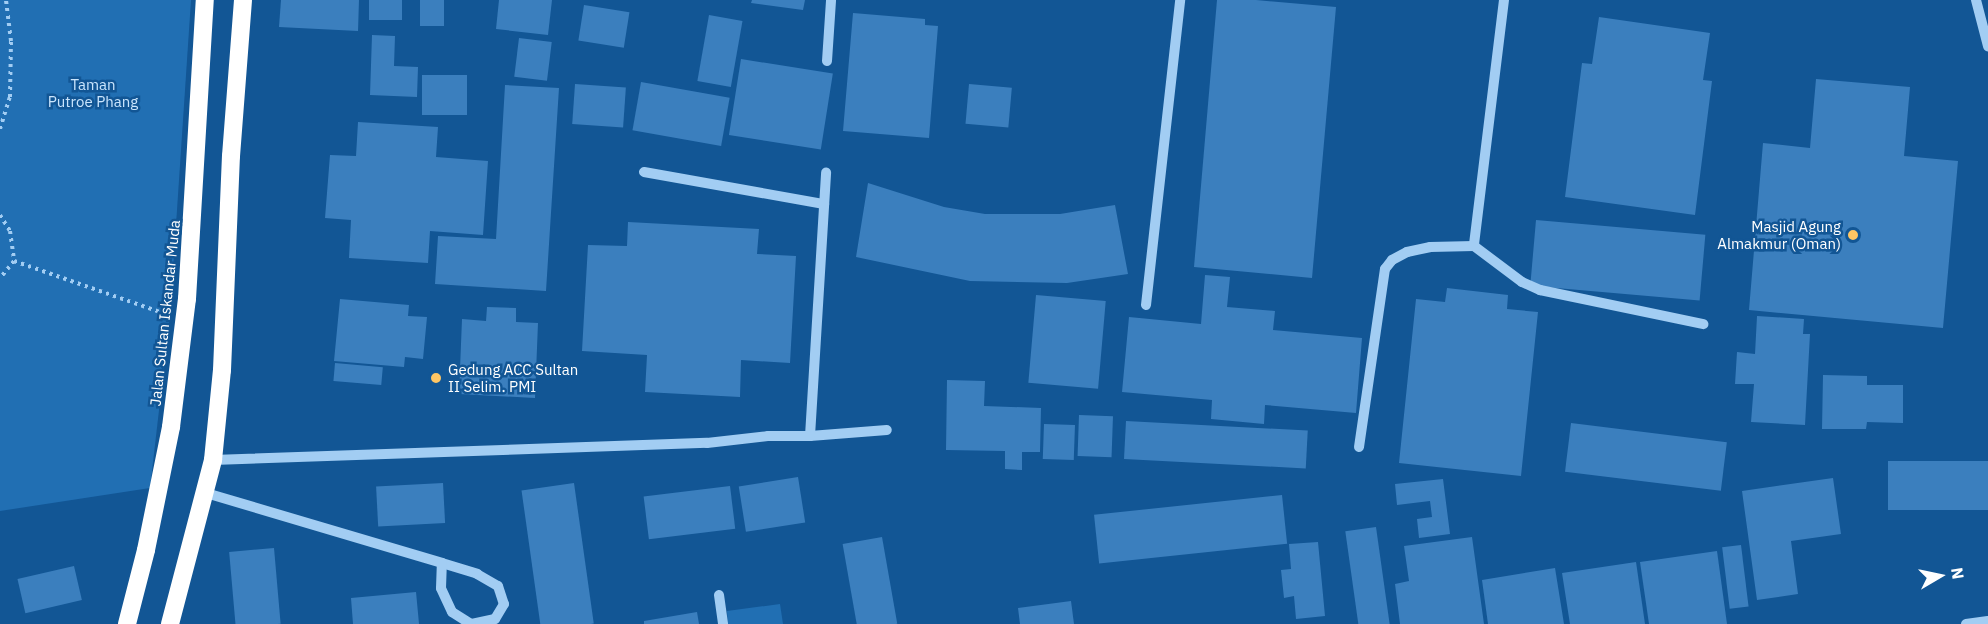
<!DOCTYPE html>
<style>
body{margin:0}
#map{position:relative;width:1988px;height:624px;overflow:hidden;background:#125695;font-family:"IBM Plex Sans",sans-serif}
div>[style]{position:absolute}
.green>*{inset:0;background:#216fb3}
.building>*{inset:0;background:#3b7fbe;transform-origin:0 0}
.path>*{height:4px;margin-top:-2px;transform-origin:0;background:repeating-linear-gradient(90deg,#a2cdf3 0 3px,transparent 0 7.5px)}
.minor>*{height:10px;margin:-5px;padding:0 5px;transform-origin:5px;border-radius:5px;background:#a2cdf3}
.highway>*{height:18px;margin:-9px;padding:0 9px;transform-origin:9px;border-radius:9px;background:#fff}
.dots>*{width:16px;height:16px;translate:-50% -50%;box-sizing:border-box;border:3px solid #125695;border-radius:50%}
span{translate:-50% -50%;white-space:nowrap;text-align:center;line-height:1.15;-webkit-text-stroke:5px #125695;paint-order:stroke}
.park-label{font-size:15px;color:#cae5fd}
.poi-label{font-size:15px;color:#fff}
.right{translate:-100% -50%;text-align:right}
.left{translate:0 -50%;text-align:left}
.street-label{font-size:15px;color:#fff}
.north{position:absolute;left:1910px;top:546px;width:60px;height:60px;-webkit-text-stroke:4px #125695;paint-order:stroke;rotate:81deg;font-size:16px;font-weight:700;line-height:24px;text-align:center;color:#fff}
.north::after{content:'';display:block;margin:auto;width:21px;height:27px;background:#fff;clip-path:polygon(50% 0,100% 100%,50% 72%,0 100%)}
</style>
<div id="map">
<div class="green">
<div style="clip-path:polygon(0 0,191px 0,170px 315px,150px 488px,0 511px)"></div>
<div style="clip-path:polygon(780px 604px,783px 624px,728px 624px,727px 611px)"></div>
</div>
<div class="building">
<div style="clip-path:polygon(281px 0,359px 0,358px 31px,279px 27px)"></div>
<div style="left:369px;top:0;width:33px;height:20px"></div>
<div style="left:420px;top:0;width:24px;height:26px"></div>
<div style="clip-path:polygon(499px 0,552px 0,548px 35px,496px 29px)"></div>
<div style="clip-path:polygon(752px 0,805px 0,803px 10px,751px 3px)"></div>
<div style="clip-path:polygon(1217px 0,1256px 0,1336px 7px,1312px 278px,1194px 267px)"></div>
<div style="left:584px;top:5px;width:46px;height:36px;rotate:9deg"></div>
<div style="clip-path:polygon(853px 13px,925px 19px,925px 25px,938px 26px,929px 138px,843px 131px)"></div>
<div style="left:709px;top:15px;width:34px;height:67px;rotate:10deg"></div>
<div style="clip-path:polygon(1599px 17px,1710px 33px,1703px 80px,1712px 81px,1695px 215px,1565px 197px,1582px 63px,1592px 64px)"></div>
<div style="clip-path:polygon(372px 35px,395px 36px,394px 66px,418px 67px,417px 97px,370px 95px)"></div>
<div style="left:519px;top:38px;width:33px;height:39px;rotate:7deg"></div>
<div style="left:741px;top:59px;width:93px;height:77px;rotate:9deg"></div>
<div style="left:422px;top:75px;width:45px;height:40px"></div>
<div style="clip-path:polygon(1816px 79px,1910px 87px,1904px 156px,1958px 161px,1943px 328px,1749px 310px,1763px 143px,1810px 148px)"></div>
<div style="left:641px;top:82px;width:90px;height:49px;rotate:10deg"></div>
<div style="left:575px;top:84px;width:51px;height:40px;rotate:4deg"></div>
<div style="left:969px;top:84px;width:43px;height:40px;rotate:5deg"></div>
<div style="clip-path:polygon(505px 85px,559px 88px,546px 291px,435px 284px,438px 236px,496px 239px)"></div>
<div style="clip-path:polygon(358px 122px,438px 127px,436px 157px,488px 161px,483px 235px,430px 231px,428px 263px,349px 258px,351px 220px,325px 218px,330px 155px,356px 156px)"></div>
<div style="clip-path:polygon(868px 183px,944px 207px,985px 214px,1060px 214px,1115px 205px,1128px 274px,1067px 283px,970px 281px,856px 257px)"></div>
<div style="left:1536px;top:220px;width:170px;height:66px;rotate:5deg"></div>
<div style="clip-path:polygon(628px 222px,759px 229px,757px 254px,796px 256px,790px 363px,741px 360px,740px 397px,645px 392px,647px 355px,582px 351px,588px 245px,627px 246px)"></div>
<div style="clip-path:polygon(1205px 275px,1230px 277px,1227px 307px,1275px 311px,1273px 330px,1362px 338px,1356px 413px,1265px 405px,1264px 424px,1211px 419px,1212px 400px,1122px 392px,1129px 317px,1201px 324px)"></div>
<div style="clip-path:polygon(1447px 288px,1508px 295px,1507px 309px,1538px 312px,1521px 476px,1399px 463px,1416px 299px,1445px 302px)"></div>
<div style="left:1036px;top:295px;width:70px;height:88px;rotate:5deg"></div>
<div style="clip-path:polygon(340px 299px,409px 305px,408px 316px,427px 317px,423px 359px,405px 357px,404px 367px,334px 361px)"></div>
<div style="clip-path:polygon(487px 307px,516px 308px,516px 322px,538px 323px,535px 398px,459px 394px,462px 319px,486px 321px)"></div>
<div style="clip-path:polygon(1757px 316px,1804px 319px,1803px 334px,1810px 334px,1805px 425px,1751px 422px,1754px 384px,1735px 384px,1737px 352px,1755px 354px)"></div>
<div style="left:335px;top:363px;width:48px;height:18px;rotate:5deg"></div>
<div style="clip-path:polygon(1823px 375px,1867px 376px,1867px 385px,1903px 385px,1903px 423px,1867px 422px,1866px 429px,1822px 429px)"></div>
<div style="clip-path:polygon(947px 380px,985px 381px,984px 406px,1041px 408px,1040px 452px,1022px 452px,1022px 470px,1005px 469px,1005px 451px,946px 450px)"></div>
<div style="left:1079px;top:415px;width:34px;height:41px;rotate:2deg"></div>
<div style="left:1126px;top:421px;width:182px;height:38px;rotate:3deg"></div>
<div style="left:1571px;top:423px;width:157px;height:49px;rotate:7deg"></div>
<div style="left:1044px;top:424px;width:31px;height:35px;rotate:2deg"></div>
<div style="left:1988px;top:461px;width:49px;height:100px;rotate:90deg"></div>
<div style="left:798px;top:477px;width:46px;height:60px;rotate:81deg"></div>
<div style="clip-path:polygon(1833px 478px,1841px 534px,1791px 541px,1798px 594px,1757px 600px,1742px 491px)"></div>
<div style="clip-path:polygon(1443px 479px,1450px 534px,1419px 538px,1417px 519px,1432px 517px,1430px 501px,1397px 505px,1395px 484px)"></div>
<div style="left:443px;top:483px;width:40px;height:67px;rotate:87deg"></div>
<div style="left:574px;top:483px;width:142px;height:53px;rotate:82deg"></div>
<div style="left:730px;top:486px;width:43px;height:87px;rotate:83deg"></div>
<div style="left:1282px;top:495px;width:49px;height:189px;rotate:84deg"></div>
<div style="left:1376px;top:527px;width:98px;height:31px;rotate:82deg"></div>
<div style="left:882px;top:537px;width:88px;height:40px;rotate:80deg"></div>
<div style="clip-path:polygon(1472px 537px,1484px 624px,1400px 624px,1395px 584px,1409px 581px,1404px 546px)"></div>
<div style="clip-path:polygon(1318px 542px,1325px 616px,1296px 619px,1294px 596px,1284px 598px,1281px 570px,1291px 569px,1289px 544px)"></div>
<div style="left:1741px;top:545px;width:62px;height:19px;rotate:83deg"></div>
<div style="left:274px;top:548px;width:76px;height:45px;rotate:85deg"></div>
<div style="clip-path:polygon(1717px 551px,1727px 624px,1649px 624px,1640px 562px)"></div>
<div style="clip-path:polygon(1636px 562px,1645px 624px,1570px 624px,1562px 573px)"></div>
<div style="left:74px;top:566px;width:35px;height:58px;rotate:77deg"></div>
<div style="clip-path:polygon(1555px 568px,1564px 624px,1488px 624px,1482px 580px)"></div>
<div style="clip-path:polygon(416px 592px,419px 624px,353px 624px,351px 598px)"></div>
<div style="clip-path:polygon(1071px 601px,1074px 624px,1020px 624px,1018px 608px)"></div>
<div style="clip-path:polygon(697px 612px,699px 624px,644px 624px,644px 621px)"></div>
</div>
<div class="path">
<div style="left:0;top:129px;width:34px;rotate:-73deg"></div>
<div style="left:10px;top:97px;width:56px;rotate:-89deg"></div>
<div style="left:11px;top:41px;width:41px;rotate:-97deg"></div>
<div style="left:0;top:215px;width:19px;rotate:58deg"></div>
<div style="left:10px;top:231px;width:30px;rotate:82deg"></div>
<div style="left:14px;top:261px;width:22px;rotate:129deg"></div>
<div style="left:14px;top:261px;width:155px;rotate:19.3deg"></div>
</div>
<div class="minor">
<div style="left:1504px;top:0;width:248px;rotate:97deg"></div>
<div style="left:1474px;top:246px;width:60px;rotate:36.9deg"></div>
<div style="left:1522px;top:282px;width:20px;rotate:24deg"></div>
<div style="left:1540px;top:290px;width:167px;rotate:11.8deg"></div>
<div style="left:1976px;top:0;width:48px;rotate:75.4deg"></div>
<div style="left:827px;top:61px;width:61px;rotate:-86.2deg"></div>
<div style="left:644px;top:172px;width:183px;rotate:10.1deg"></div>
<div style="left:1146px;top:305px;width:307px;rotate:-83.6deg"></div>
<div style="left:810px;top:436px;width:77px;rotate:-4.5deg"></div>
<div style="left:1359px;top:447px;width:180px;rotate:-81.7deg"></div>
<div style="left:1385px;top:269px;width:11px;rotate:-52deg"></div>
<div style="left:1392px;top:260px;width:17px;rotate:-28deg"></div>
<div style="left:1407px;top:252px;width:24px;rotate:-12deg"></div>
<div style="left:1430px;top:247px;width:44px;rotate:-1.3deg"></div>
<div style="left:213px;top:460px;width:494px;rotate:-2deg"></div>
<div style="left:707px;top:443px;width:61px;rotate:-6.5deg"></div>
<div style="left:768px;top:436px;width:42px"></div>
<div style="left:810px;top:436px;width:264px;rotate:-86.5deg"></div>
<div style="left:206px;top:493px;width:246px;rotate:16.5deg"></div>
<div style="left:442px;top:563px;width:37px;rotate:17deg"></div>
<div style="left:477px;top:574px;width:24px;rotate:30deg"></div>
<div style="left:498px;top:586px;width:19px;rotate:72deg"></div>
<div style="left:504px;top:604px;width:17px;rotate:121deg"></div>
<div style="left:495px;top:619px;width:25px;rotate:168deg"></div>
<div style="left:471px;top:624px;width:22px;rotate:-148deg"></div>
<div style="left:452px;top:612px;width:26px;rotate:-115deg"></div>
<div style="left:441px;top:588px;width:25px;rotate:-88deg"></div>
<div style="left:719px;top:595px;width:29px;rotate:82deg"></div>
<div style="left:1966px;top:624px;width:22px;rotate:-8deg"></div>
</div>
<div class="highway">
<div style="left:127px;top:624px;width:76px;rotate:-75.6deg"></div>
<div style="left:146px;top:550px;width:126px;rotate:-78.5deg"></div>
<div style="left:171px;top:427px;width:129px;rotate:-82.9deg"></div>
<div style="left:187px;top:299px;width:300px;rotate:-86.6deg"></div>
<div style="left:170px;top:624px;width:170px;rotate:-75.3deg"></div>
<div style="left:213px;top:460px;width:90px;rotate:-84.3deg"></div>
<div style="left:222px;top:370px;width:214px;rotate:-87.6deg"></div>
<div style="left:231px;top:156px;width:156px;rotate:-85.6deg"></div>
</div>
<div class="dots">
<div style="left:1853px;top:235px;background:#ffc664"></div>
<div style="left:436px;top:378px;background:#ffc664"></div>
</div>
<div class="park-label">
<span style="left:93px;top:93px">Taman<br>Putroe Phang</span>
</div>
<div class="poi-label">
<span class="right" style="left:1841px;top:235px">Masjid Agung<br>Almakmur (Oman)</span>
<span class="left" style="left:448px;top:378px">Gedung ACC Sultan<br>II Selim. PMI</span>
</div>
<div class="street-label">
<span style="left:165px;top:313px;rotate:-84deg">Jalan Sultan Iskandar Muda</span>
</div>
<div class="north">N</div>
</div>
